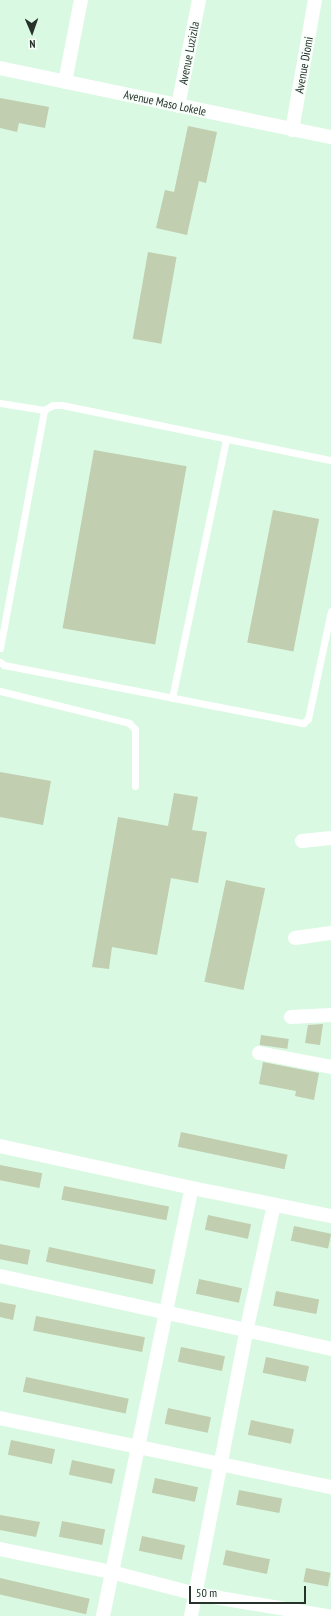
<!DOCTYPE html>
<style>
body{margin:0}
#map{position:relative;width:331px;height:1616px;overflow:hidden;background:#d9f9e2;font-family:"PT Sans Narrow",sans-serif}
div>[style]{position:absolute}
.building>*{inset:0;background:#c1ceaf;transform-origin:0 0}
.service>*{height:7px;margin:-3.5px;padding:0 3.5px;transform-origin:3.5px;border-radius:3.5px;background:#fff}
.minor>*{height:14px;margin:-7px;padding:0 7px;transform-origin:7px;border-radius:7px;background:#fff}
span{translate:-50% -50%;white-space:nowrap;text-align:center;line-height:1.15;-webkit-text-stroke:4px #f8fefa;paint-order:stroke}
.street-label{font-size:12px;color:#26322a}
.north{position:absolute;left:12px;top:12px;width:40px;height:40px;-webkit-text-stroke:3px #f8fefa;paint-order:stroke;rotate:178deg;font-size:11px;font-weight:700;line-height:16px;text-align:center;color:#26322a}
.north::after{content:'';display:block;margin:auto;width:14px;height:18px;background:#26322a;clip-path:polygon(50% 0,100% 100%,50% 72%,0 100%)}
.scale{position:absolute;left:189px;top:1586px;width:117px;height:18px;box-sizing:border-box;border:2px solid #26322a;border-top:0;padding-left:5px;font-size:12px;line-height:14px;white-space:nowrap;color:#26322a;-webkit-text-stroke:3px #f8fefa;paint-order:stroke}
</style>
<div id="map">
<div class="building">
<div style="clip-path:polygon(0 98px,49px 107px,45px 128px,19px 123px,17px 132px,0 128px)"></div>
<div style="clip-path:polygon(188px 126px,217px 132px,206px 183px,199px 181px,187px 235px,156px 228px,165px 190px,174px 192px)"></div>
<div style="left:148px;top:252px;width:29px;height:88px;rotate:10deg"></div>
<div style="left:94px;top:450px;width:94px;height:181px;rotate:10deg"></div>
<div style="left:273px;top:510px;width:47px;height:135px;rotate:11deg"></div>
<div style="clip-path:polygon(0 772px,51px 781px,43px 825px,0 817px)"></div>
<div style="clip-path:polygon(174px 793px,198px 797px,192px 830px,207px 832px,198px 883px,171px 878px,157px 955px,112px 947px,109px 969px,92px 967px,118px 817px,168px 826px)"></div>
<div style="left:226px;top:880px;width:40px;height:104px;rotate:12deg"></div>
<div style="clip-path:polygon(323px 1024px,320px 1045px,305px 1043px,308px 1025px)"></div>
<div style="left:261px;top:1035px;width:28px;height:10px;rotate:8deg"></div>
<div style="clip-path:polygon(263px 1062px,319px 1073px,314px 1100px,295px 1096px,296px 1091px,259px 1084px)"></div>
<div style="left:181px;top:1132px;width:109px;height:15px;rotate:12deg"></div>
<div style="left:0;top:1165px;width:43px;height:15px;rotate:11deg"></div>
<div style="left:64px;top:1186px;width:107px;height:14px;rotate:11deg"></div>
<div style="left:208px;top:1215px;width:44px;height:15px;rotate:12deg"></div>
<div style="left:294px;top:1226px;width:38px;height:15px;rotate:12deg"></div>
<div style="left:0;top:1244px;width:31px;height:15px;rotate:11deg"></div>
<div style="left:49px;top:1247px;width:109px;height:15px;rotate:12deg"></div>
<div style="left:199px;top:1279px;width:44px;height:15px;rotate:12deg"></div>
<div style="left:276px;top:1291px;width:44px;height:15px;rotate:11deg"></div>
<div style="clip-path:polygon(0 1302px,16px 1305px,13px 1320px,0 1317px)"></div>
<div style="left:36px;top:1316px;width:111px;height:15px;rotate:11deg"></div>
<div style="left:181px;top:1347px;width:45px;height:15px;rotate:12deg"></div>
<div style="left:266px;top:1357px;width:44px;height:16px;rotate:12deg"></div>
<div style="left:26px;top:1377px;width:105px;height:15px;rotate:12deg"></div>
<div style="left:168px;top:1408px;width:44px;height:16px;rotate:12deg"></div>
<div style="left:251px;top:1420px;width:44px;height:15px;rotate:12deg"></div>
<div style="left:11px;top:1440px;width:45px;height:15px;rotate:12deg"></div>
<div style="left:72px;top:1460px;width:44px;height:15px;rotate:12deg"></div>
<div style="left:155px;top:1478px;width:44px;height:15px;rotate:12deg"></div>
<div style="left:239px;top:1490px;width:44px;height:15px;rotate:11deg"></div>
<div style="clip-path:polygon(0 1515px,40px 1522px,36px 1537px,0 1530px)"></div>
<div style="left:62px;top:1521px;width:44px;height:16px;rotate:11deg"></div>
<div style="left:142px;top:1536px;width:44px;height:15px;rotate:12deg"></div>
<div style="left:226px;top:1550px;width:45px;height:15px;rotate:12deg"></div>
<div style="left:306px;top:1568px;width:25px;height:14px;rotate:11deg"></div>
<div style="left:0;top:1578px;width:92px;height:16px;rotate:13deg"></div>
</div>
<div class="service">
<div style="left:0;top:403px;width:45px;rotate:9deg"></div>
<div style="left:44px;top:410px;width:10px;rotate:-29deg"></div>
<div style="left:53px;top:405px;width:9px"></div>
<div style="left:62px;top:405px;width:275px;rotate:11.6deg"></div>
<div style="left:0;top:648px;width:242px;rotate:-79.5deg"></div>
<div style="left:0;top:662px;width:5px;rotate:37deg"></div>
<div style="left:4px;top:665px;width:305px;rotate:11deg"></div>
<div style="left:303px;top:723px;width:6px;rotate:-39deg"></div>
<div style="left:308px;top:719px;width:110px;rotate:-78deg"></div>
<div style="left:0;top:691px;width:133px;rotate:13.9deg"></div>
<div style="left:129px;top:723px;width:8px;rotate:45deg"></div>
<div style="left:135px;top:729px;width:57px;rotate:90deg"></div>
<div style="left:172px;top:698px;width:265px;rotate:-78.2deg"></div>
</div>
<div class="minor">
<div style="left:0;top:68px;width:338px;rotate:11.8deg"></div>
<div style="left:65px;top:82px;width:84px;rotate:-79deg"></div>
<div style="left:178px;top:106px;width:108px;rotate:-78.8deg"></div>
<div style="left:292px;top:130px;width:132px;rotate:-80deg"></div>
<div style="left:302px;top:841px;width:29px;rotate:-6deg"></div>
<div style="left:295px;top:938px;width:36px;rotate:-8deg"></div>
<div style="left:291px;top:1017px;width:40px;rotate:-2.9deg"></div>
<div style="left:259px;top:1053px;width:73px;rotate:11deg"></div>
<div style="left:0;top:1146px;width:197px;rotate:12.3deg"></div>
<div style="left:192px;top:1188px;width:142px;rotate:11.4deg"></div>
<div style="left:0;top:1276px;width:339px;rotate:12.4deg"></div>
<div style="left:0;top:1418px;width:338px;rotate:11.8deg"></div>
<div style="left:0;top:1549px;width:113px;rotate:11.7deg"></div>
<div style="left:111px;top:1572px;width:88px;rotate:14.5deg"></div>
<div style="left:196px;top:1594px;width:134px;rotate:9.5deg"></div>
<div style="left:103px;top:1616px;width:437px;rotate:-78.3deg"></div>
<div style="left:191px;top:1616px;width:289px;rotate:-79deg"></div>
<div style="left:246px;top:1332px;width:130px;rotate:-77.6deg"></div>
</div>
<div class="street-label">
<span style="left:189px;top:53px;rotate:-79deg">Avenue Luzizila</span>
<span style="left:304px;top:65px;rotate:-80deg">Avenue Diomi</span>
<span style="left:165px;top:103px;rotate:12deg">Avenue Maso Lokele</span>
</div>
<div class="north">N</div>
<div class="scale">50 m</div>
</div>
